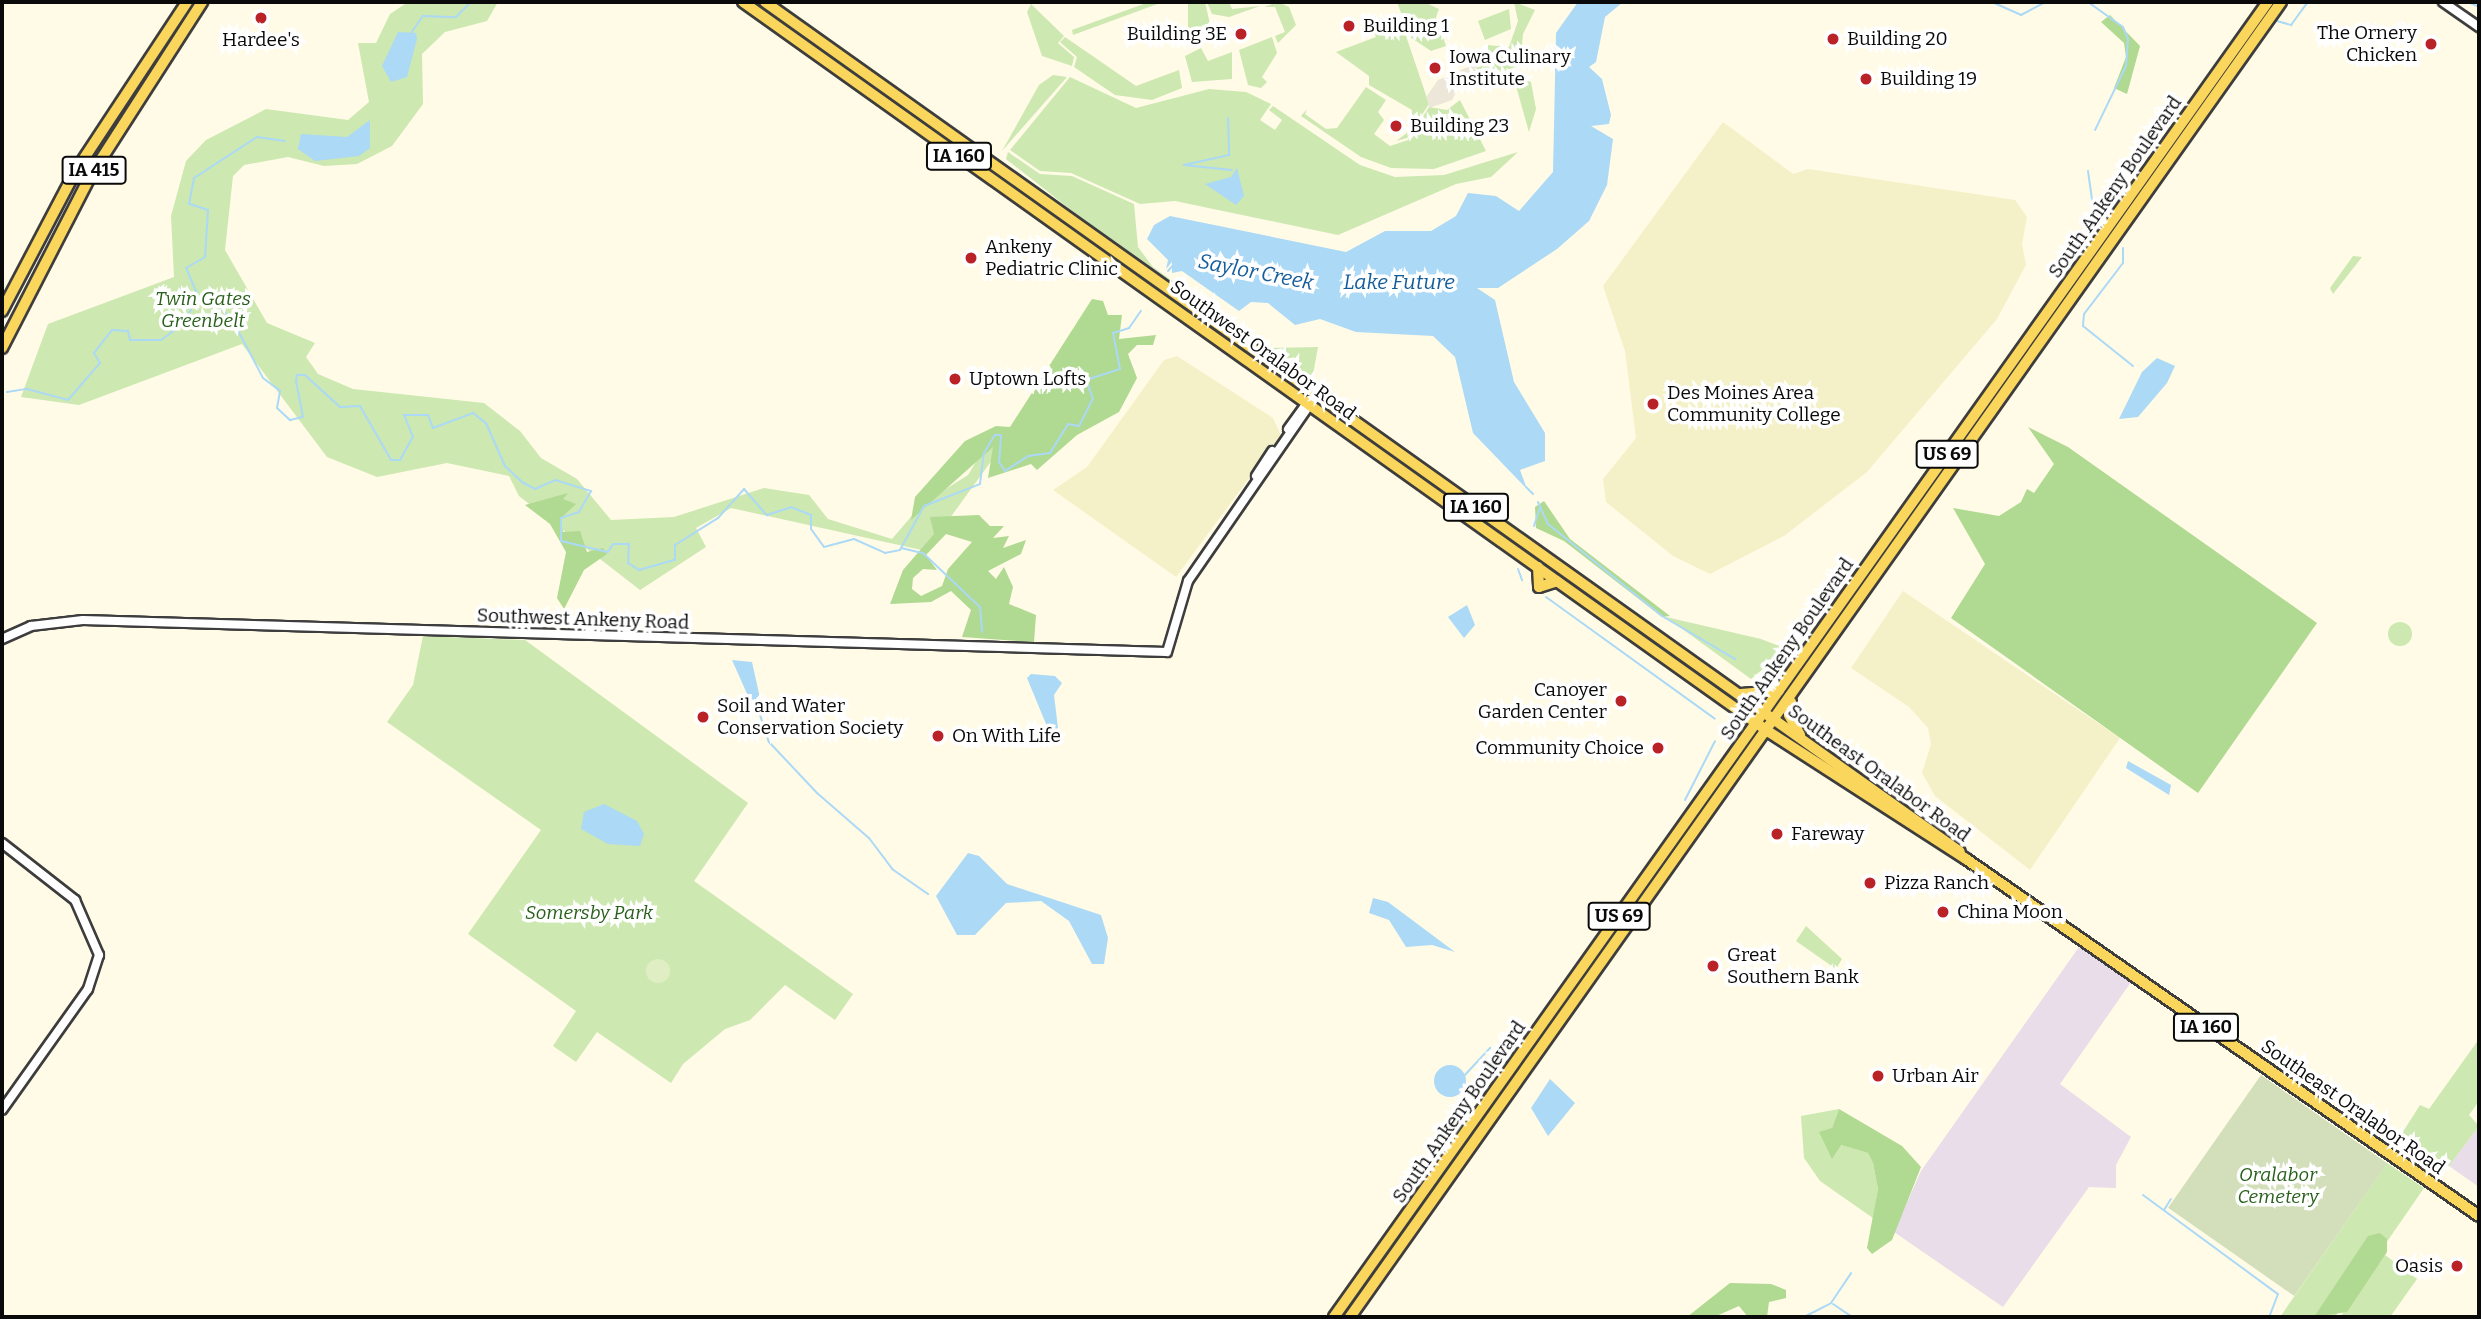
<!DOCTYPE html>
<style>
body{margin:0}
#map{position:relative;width:2481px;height:1319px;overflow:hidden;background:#fffbe7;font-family:Bitter,serif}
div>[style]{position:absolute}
.industrial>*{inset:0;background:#e8dde9}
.farmland>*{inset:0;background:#f4f1c8}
.green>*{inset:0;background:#cde8b1}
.round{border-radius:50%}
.forest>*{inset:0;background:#b0d991}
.cemetery>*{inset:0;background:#d2dfba;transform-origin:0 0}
.pitch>*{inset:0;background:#dfefc3}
.plaza>*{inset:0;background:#ece7d8}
.water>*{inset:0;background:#abd9f6}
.stream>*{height:2px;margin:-1px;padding:0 1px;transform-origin:1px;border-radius:1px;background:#abd9f6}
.roads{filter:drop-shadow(2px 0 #3d3d3d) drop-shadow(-2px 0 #3d3d3d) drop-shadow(0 2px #3d3d3d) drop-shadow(0 -2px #3d3d3d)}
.tertiary>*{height:8px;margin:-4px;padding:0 4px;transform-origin:4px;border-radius:4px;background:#fff}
.primary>*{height:10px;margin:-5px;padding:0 5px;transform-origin:5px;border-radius:5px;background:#fad65c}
.dots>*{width:19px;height:19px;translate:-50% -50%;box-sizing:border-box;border:4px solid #fff;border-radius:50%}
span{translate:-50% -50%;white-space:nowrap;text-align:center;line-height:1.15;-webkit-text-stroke:7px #fff;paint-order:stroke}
.shield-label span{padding:2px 5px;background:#fff;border:2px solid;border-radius:5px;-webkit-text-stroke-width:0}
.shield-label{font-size:18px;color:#0a0a0a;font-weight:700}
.poi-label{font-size:19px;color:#0a0a0a}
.left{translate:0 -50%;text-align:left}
.right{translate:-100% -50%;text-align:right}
.street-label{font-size:19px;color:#0a0a0a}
.park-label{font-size:19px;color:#28601b;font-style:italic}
.water-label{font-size:21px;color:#145d9a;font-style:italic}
.frame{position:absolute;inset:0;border:4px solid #0a0a0a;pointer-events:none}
</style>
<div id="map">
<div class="industrial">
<div style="clip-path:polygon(2079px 947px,2131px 982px,2060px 1084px,2131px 1137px,2116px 1165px,2116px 1188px,2089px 1187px,2003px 1307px,1894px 1232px,1921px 1171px)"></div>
<div style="clip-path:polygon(2479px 1126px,2479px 1187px,2449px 1166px)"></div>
</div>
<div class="farmland">
<div style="clip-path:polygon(1723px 122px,1793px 174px,1808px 169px,2015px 200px,2027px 217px,2022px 244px,2026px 265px,1997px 319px,1867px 472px,1784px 536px,1710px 574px,1673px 556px,1606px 502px,1603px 479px,1636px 438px,1625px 351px,1603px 286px)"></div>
<div style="clip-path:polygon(1177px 356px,1273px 418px,1281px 435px,1176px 577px,1053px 490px,1087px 467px,1164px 360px)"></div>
<div style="clip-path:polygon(1903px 591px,2120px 738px,2030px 870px,1935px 796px,1922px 773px,1931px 744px,1928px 728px,1909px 707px,1851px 668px)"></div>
</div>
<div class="green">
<div style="clip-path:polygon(408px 2px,498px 2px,487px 21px,445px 32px,422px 54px,423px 104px,392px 146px,357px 164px,324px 166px,288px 157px,244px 165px,233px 176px,225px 250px,267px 323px,315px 343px,306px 357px,318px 374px,353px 389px,484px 403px,520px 431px,541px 458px,577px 479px,611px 520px,674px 517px,764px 488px,809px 495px,828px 519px,892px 539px,922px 504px,968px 475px,988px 442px,1008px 438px,926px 551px,731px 508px,696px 528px,706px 547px,640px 590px,519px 496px,509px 476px,447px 463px,377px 477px,327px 457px,242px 344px,79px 405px,21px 397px,48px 324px,174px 277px,171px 216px,186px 161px,206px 140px,266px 109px,348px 120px,369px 102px,358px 43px,376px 43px,390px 14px)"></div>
<div style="clip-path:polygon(1149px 2px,1163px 2px,1073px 35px,1072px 30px)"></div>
<div style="clip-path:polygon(1188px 2px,1205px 2px,1210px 24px,1188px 31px)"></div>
<div style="clip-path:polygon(1207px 2px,1229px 2px,1232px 9px,1260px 6px,1229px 17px,1212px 14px)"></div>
<div style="clip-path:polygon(1278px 2px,1289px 7px,1296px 25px,1278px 43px,1275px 36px,1285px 32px,1275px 7px,1264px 7px)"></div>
<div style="clip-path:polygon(1397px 2px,1424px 2px,1439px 9px,1436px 17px,1446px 46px,1431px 51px,1410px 37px)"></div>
<div style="clip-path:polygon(1514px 2px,1535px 10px,1523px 34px,1520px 65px,1487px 78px,1472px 71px,1491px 58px,1487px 45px,1509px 47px,1518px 21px)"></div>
<div style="clip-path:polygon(1031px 4px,1064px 36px,1058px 43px,1074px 57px,1072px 66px,1042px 56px,1027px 12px)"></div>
<div style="clip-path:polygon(1509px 9px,1511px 29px,1485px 40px,1478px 21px)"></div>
<div style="clip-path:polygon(1400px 18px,1429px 104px,1407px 138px,1396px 141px,1411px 130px,1412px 110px,1369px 85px,1369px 76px,1336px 52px,1376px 37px,1373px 28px)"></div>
<div style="clip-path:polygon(1065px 37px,1136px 86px,1179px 70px,1182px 88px,1152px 100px,1115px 95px,1074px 67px,1077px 57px,1060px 42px)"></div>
<div style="clip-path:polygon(1272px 37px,1277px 53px,1262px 77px,1267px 82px,1261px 88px,1248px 85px,1239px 50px)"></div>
<div style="clip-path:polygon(1201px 48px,1208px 61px,1232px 52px,1232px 79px,1192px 82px,1185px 56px)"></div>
<div style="clip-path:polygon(1053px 75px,1067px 77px,1002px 151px,1039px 85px)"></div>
<div style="clip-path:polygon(1070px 77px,1136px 108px,1209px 89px,1246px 92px,1271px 104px,1260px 120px,1275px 130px,1282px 120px,1269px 110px,1273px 106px,1360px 165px,1395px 177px,1444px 175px,1518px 152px,1491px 177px,1456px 184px,1338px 235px,1175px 201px,1140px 204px,1071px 173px,1040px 171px,1010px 150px)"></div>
<div style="clip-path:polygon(1524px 80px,1531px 82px,1536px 109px,1529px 132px,1516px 86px,1510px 86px)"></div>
<div style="clip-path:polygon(1366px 87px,1386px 100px,1378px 112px,1384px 120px,1374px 134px,1390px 146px,1408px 140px,1429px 107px,1447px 110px,1460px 100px,1486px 151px,1434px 169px,1391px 168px,1361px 157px,1301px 116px,1307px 109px,1305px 114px,1326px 129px,1337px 128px)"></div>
<div style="clip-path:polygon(1008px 152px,1040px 174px,1072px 176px,1134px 204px,1138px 247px,1153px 267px,1266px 348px,1318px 347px,1312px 380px,1080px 217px,1006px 159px)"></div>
<div style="clip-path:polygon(2353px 256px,2362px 257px,2333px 294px,2330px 288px)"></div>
<div style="clip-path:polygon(1666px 617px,1761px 639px,1779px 646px,1779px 655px,1751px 679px)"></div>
<div class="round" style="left:2388px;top:622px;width:24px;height:24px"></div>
<div style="clip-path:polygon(423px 636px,525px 640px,748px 803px,694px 881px,853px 994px,835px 1020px,785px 985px,750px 1020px,725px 1029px,683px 1064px,671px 1083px,597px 1032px,576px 1062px,553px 1046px,576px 1011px,468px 934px,541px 830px,387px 722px,413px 685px)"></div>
<div style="clip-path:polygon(1806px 926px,1842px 959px,1836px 969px,1796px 941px)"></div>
<div style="clip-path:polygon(2479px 1039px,2479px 1101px,2469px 1115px,2479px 1126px,2449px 1166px,2399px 1138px,2420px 1105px,2429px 1109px)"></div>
<div style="clip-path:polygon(1839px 1109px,1832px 1128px,1841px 1145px,1868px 1153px,1873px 1163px,1878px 1189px,1873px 1218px,1820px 1181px,1804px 1158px,1801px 1116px)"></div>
<div style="clip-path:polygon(2387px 1163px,2424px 1188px,2335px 1317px,2280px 1317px)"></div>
<div style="clip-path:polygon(2385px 1255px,2417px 1279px,2390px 1317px,2340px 1317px)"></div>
</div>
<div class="forest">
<div style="clip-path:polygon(2110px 15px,2140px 46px,2127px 94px,2114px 88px,2126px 57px,2124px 43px,2101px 22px)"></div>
<div style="clip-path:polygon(1092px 299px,1103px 301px,1108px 315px,1122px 315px,1119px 339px,1156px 335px,1153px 345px,1137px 345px,1128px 354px,1137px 378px,1119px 412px,1077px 435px,1037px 470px,1031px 464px,988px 478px,993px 447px,911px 520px,915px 497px,965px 441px,996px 426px,1010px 427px)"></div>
<div style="clip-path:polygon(2028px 427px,2068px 447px,2317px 623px,2198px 793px,1951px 618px,1985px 564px,1953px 508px,1999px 516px,2021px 502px,2027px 489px,2034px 493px,2054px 464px)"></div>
<div style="clip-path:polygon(568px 493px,563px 499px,576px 504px,560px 519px,563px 532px,580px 531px,587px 552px,603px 548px,607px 554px,584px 570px,564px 609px,557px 598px,566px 552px,550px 524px,525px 505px)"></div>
<div style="clip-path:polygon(1544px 501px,1570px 539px,1670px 616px,1662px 617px,1564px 541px,1536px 528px,1535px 507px)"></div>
<div style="clip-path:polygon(evenodd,979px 515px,990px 526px,1004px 526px,993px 538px,1009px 536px,1003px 548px,1026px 540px,1021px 554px,988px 571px,996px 579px,1004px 567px,1013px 587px,1009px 604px,1036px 615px,1034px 642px,962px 637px,971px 610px,951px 591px,931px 602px,890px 604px,903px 570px,934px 534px,930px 517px,979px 515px,946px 534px,972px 542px,948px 569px,942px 586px,921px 596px,912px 589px,913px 578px,923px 569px,937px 570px,926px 555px,946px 534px)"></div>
<div style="clip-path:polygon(1839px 1109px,1902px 1146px,1921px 1167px,1892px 1240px,1872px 1254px,1867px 1248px,1878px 1189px,1873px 1163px,1868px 1153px,1841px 1145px,1832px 1159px,1819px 1132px,1832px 1128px)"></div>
<div style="clip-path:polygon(2380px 1233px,2387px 1239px,2387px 1252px,2347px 1312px,2314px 1317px,2368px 1236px)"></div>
<div style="clip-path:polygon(1730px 1283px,1771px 1284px,1786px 1290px,1786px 1298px,1769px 1302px,1767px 1317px,1748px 1317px,1739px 1306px,1714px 1317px,1687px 1317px)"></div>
</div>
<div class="cemetery">
<div style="left:2261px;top:1075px;width:154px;height:162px;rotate:35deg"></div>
</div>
<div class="pitch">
<div class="round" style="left:646px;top:959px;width:24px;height:24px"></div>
</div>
<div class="plaza">
<div style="clip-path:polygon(1484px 60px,1486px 64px,1473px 70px,1485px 77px,1484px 80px,1466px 74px,1452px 100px,1429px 108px,1427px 96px,1438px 80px)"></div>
</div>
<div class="water">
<div style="clip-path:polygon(1578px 2px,1623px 2px,1605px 17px,1596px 62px,1589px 67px,1602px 79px,1611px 115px,1609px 124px,1591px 126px,1613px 139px,1607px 185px,1589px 221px,1557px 249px,1498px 288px,1477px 288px,1495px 300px,1514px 382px,1545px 433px,1545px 461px,1520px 470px,1527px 489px,1473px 433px,1455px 357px,1433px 336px,1356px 332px,1320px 319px,1295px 325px,1268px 303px,1251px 302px,1239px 311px,1182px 271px,1172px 273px,1172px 262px,1166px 269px,1168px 260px,1147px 239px,1154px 225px,1170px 216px,1346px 252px,1385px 231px,1431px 231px,1456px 216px,1468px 193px,1496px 196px,1519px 211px,1553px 172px,1556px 33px)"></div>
<div style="clip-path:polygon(398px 32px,416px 33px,417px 39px,407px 77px,391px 82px,382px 66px)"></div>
<div style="clip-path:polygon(370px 120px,370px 148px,359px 156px,315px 161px,298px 149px,301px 134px,347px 137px)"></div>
<div style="clip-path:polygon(1237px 168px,1244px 196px,1236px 205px,1205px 184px,1231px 177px)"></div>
<div style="clip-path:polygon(2157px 358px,2175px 366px,2167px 383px,2138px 417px,2119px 419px,2142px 372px)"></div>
<div style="clip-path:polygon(1467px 605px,1475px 625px,1464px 638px,1448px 617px)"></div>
<div style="clip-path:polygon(732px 660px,752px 662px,764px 716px,756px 714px)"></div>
<div style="clip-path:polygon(1031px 674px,1055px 676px,1062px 683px,1054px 695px,1058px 728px,1051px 736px,1027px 678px)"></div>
<div style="clip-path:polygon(2128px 761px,2171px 785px,2169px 795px,2126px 768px)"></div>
<div style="clip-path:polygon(604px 804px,637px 821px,644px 834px,640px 846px,608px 844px,581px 829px,584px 812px)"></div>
<div style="clip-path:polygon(968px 853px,979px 856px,1007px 884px,1101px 915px,1108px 938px,1104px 964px,1092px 964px,1069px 921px,1041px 901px,1006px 903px,975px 935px,957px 935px,936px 896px)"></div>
<div style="clip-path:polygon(1373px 898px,1388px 902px,1455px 952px,1432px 945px,1406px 947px,1389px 920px,1369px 913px)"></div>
<div class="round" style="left:1434px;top:1065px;width:32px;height:32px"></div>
<div style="clip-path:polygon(1550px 1079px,1575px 1103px,1548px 1136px,1531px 1108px)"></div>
</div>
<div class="stream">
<div style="left:1992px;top:2px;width:32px;rotate:24deg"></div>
<div style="left:2021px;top:15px;width:27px;rotate:-28deg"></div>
<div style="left:2088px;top:2px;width:43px;rotate:35.5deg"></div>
<div style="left:2123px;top:27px;width:13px;rotate:67deg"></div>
<div style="left:2128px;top:39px;width:27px;rotate:94deg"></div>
<div style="left:2126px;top:66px;width:71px;rotate:115.8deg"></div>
<div style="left:2468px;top:2px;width:12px;rotate:24deg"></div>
<div style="left:2277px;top:21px;width:15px;rotate:16deg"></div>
<div style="left:2291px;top:25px;width:29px;rotate:-54deg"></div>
<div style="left:411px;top:33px;width:21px;rotate:-55deg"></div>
<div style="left:423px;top:16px;width:33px;rotate:2deg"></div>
<div style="left:456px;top:17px;width:21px;rotate:-45deg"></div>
<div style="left:1228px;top:118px;width:37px;rotate:88deg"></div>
<div style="left:1229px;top:155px;width:46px;rotate:167.5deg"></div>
<div style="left:1184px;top:165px;width:48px;rotate:5.9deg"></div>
<div style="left:2088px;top:171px;width:50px;rotate:82deg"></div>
<div style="left:2123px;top:248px;width:15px;rotate:90deg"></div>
<div style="left:2123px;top:263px;width:64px;rotate:127.4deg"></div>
<div style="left:2084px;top:314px;width:12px;rotate:95deg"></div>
<div style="left:2083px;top:326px;width:64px;rotate:38.7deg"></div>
<div style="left:1168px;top:271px;width:9px;rotate:-49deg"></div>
<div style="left:198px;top:296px;width:30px;rotate:-113deg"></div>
<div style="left:186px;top:268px;width:22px;rotate:-30deg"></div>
<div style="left:205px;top:257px;width:47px;rotate:-86.3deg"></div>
<div style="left:208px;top:210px;width:20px;rotate:-162deg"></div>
<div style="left:189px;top:204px;width:26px;rotate:-79deg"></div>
<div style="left:194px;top:178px;width:75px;rotate:-33.1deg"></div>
<div style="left:257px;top:137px;width:28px;rotate:8deg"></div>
<div style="left:199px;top:297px;width:16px;rotate:14deg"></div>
<div style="left:215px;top:301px;width:29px;rotate:49deg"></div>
<div style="left:234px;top:323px;width:62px;rotate:62.2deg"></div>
<div style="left:263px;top:378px;width:21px;rotate:37deg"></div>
<div style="left:280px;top:391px;width:17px;rotate:100deg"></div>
<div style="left:277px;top:408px;width:18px;rotate:43deg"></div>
<div style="left:290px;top:420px;width:13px;rotate:-13deg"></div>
<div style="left:303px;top:417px;width:36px;rotate:-101deg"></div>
<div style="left:296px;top:382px;width:7px;rotate:-82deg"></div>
<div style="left:297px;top:375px;width:8px"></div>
<div style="left:305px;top:375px;width:47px;rotate:42.4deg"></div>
<div style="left:340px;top:407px;width:20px;rotate:-3deg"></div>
<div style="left:360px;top:406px;width:62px;rotate:60.1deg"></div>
<div style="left:391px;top:460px;width:9px"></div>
<div style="left:400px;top:460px;width:26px;rotate:-61deg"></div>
<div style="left:413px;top:437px;width:24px;rotate:-112deg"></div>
<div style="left:404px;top:415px;width:24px"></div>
<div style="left:428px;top:415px;width:14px;rotate:69deg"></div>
<div style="left:433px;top:428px;width:43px;rotate:-20.6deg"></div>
<div style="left:473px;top:413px;width:16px;rotate:38deg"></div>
<div style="left:486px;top:423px;width:47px;rotate:66.2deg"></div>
<div style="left:505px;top:466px;width:23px;rotate:43deg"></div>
<div style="left:522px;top:482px;width:15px;rotate:28deg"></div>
<div style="left:535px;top:489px;width:22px;rotate:-24deg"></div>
<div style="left:555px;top:480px;width:38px;rotate:17deg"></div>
<div style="left:591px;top:491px;width:24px;rotate:120deg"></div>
<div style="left:579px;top:512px;width:19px;rotate:162deg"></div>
<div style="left:561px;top:518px;width:23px;rotate:90deg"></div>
<div style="left:561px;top:541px;width:48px;rotate:13.2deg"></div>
<div style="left:608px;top:552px;width:9px;rotate:-58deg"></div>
<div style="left:613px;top:544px;width:16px"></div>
<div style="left:629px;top:544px;width:19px;rotate:93deg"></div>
<div style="left:628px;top:563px;width:13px;rotate:32deg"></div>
<div style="left:639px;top:570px;width:37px;rotate:-16deg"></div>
<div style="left:675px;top:560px;width:15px;rotate:-90deg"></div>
<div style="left:675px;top:545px;width:51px;rotate:-32.1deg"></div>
<div style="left:718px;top:518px;width:39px;rotate:-48deg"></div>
<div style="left:744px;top:489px;width:35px;rotate:49deg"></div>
<div style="left:767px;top:515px;width:25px;rotate:-18deg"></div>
<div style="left:791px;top:507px;width:22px;rotate:22deg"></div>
<div style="left:811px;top:515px;width:14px;rotate:90deg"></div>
<div style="left:811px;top:529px;width:22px;rotate:54deg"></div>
<div style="left:824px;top:547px;width:31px;rotate:-15deg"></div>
<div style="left:854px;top:539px;width:34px;rotate:24deg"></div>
<div style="left:885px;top:553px;width:15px;rotate:-11deg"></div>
<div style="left:900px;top:550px;width:50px;rotate:-61.4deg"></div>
<div style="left:924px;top:506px;width:60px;rotate:-21.4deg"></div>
<div style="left:980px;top:484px;width:31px;rotate:-83deg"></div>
<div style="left:984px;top:453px;width:21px;rotate:-59deg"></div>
<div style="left:995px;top:435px;width:6px"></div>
<div style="left:1001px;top:435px;width:27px;rotate:94deg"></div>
<div style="left:999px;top:462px;width:11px;rotate:56deg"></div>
<div style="left:1005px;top:471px;width:27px;rotate:-33deg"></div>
<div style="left:1028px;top:456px;width:22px;rotate:-8deg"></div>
<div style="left:1050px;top:453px;width:34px;rotate:-58deg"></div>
<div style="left:1068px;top:424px;width:11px;rotate:10deg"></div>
<div style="left:1079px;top:426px;width:30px;rotate:-63deg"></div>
<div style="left:1093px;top:399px;width:20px;rotate:-110deg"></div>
<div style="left:1086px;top:380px;width:36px;rotate:-18deg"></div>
<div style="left:1120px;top:369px;width:37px;rotate:-101deg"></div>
<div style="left:1113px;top:333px;width:17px;rotate:-17deg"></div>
<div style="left:1129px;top:328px;width:21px;rotate:-55deg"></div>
<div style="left:7px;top:392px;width:20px;rotate:-9deg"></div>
<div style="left:27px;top:389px;width:42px;rotate:15deg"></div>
<div style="left:68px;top:400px;width:49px;rotate:-49.1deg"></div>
<div style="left:100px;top:363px;width:12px;rotate:-121deg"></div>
<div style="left:94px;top:353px;width:29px;rotate:-52deg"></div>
<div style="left:112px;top:330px;width:16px;rotate:4deg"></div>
<div style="left:128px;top:331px;width:9px;rotate:77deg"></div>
<div style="left:130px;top:340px;width:31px"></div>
<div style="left:161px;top:340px;width:26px;rotate:-36deg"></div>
<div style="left:182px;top:325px;width:32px;rotate:-60deg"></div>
<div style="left:1526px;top:487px;width:10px;rotate:45deg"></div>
<div style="left:1538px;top:502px;width:24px;rotate:66deg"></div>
<div style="left:1548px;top:524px;width:146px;rotate:38.9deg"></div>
<div style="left:1662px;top:616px;width:85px;rotate:30.5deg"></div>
<div style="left:1534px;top:526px;width:20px;rotate:-72deg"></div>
<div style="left:901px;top:548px;width:23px;rotate:13deg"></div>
<div style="left:923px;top:553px;width:79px;rotate:43.5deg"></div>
<div style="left:980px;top:607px;width:25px;rotate:85deg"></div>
<div style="left:1518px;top:569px;width:12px;rotate:70deg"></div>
<div style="left:1546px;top:597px;width:208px;rotate:35.8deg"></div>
<div style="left:760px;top:715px;width:28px;rotate:72deg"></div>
<div style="left:769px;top:742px;width:70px;rotate:46.7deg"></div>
<div style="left:817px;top:793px;width:69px;rotate:40.9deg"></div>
<div style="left:869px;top:838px;width:39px;rotate:53deg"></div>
<div style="left:892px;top:869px;width:44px;rotate:34.8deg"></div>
<div style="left:1685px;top:800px;width:66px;rotate:-63deg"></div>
<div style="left:1463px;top:1077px;width:40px;rotate:-47deg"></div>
<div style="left:2143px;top:1195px;width:167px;rotate:36.3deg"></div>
<div style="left:2278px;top:1294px;width:25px;rotate:111deg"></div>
<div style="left:2164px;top:1210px;width:13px;rotate:-58deg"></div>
<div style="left:1833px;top:1304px;width:23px;rotate:34deg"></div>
<div style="left:1804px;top:1317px;width:30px;rotate:-27deg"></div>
<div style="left:1831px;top:1303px;width:36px;rotate:-56deg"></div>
</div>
<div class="roads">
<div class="tertiary">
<div style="left:2443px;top:2px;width:44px;rotate:34.8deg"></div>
<div style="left:1288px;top:429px;width:36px;rotate:-54deg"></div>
<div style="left:1256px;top:476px;width:30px;rotate:-57deg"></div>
<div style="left:2px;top:639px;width:32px;rotate:-24deg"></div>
<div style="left:31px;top:626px;width:52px;rotate:-6.6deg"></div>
<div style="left:83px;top:620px;width:1084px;rotate:1.69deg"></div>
<div style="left:1167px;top:652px;width:74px;rotate:-73.5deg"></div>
<div style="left:1188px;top:581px;width:227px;rotate:-55.4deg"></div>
<div style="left:2px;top:843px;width:93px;rotate:38deg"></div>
<div style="left:75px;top:900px;width:60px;rotate:66.4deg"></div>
<div style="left:99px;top:955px;width:36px;rotate:108deg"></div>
<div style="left:88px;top:989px;width:148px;rotate:125.4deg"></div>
</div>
<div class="primary">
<div style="left:743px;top:2px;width:1259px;rotate:35.43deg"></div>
<div style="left:1769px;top:732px;width:234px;rotate:32.8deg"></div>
<div style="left:1966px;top:859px;width:625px;rotate:34.83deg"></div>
<div style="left:765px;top:2px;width:1466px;rotate:35.42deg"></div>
<div style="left:2px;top:311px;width:157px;rotate:-62.3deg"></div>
<div style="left:75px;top:172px;width:204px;rotate:-56.6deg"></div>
<div style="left:2px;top:348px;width:195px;rotate:-62.8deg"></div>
<div style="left:91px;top:175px;width:206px;rotate:-57.3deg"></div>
<div style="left:1538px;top:567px;width:20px;rotate:87deg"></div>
<div style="left:1539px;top:587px;width:19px;rotate:-18deg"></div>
<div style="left:1741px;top:694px;width:38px;rotate:-5deg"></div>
<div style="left:1791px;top:702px;width:13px;rotate:99deg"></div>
<div style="left:1789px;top:715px;width:23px;rotate:61deg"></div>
<div style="left:1334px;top:1317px;width:1613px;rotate:-54.62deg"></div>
<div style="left:1350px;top:1317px;width:1611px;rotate:-54.7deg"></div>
</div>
</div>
<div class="dots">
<div style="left:261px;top:18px;background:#b92227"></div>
<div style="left:1349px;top:26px;background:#b92227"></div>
<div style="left:1241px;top:34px;background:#b92227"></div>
<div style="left:1833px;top:39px;background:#b92227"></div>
<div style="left:2431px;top:44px;background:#b92227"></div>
<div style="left:1435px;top:68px;background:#b92227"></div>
<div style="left:1866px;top:79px;background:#b92227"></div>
<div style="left:1396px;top:126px;background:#b92227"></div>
<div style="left:971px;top:258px;background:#b92227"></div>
<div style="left:955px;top:379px;background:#b92227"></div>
<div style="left:1653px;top:404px;background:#b92227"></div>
<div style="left:1621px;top:701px;background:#b92227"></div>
<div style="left:703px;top:717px;background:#b92227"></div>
<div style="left:938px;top:736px;background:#b92227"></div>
<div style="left:1658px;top:748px;background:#b92227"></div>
<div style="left:1777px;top:834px;background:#b92227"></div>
<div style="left:1870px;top:883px;background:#b92227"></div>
<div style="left:1943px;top:912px;background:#b92227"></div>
<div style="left:1713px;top:966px;background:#b92227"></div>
<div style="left:1878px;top:1076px;background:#b92227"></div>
<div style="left:2457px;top:1266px;background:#b92227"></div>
</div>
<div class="shield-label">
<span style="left:959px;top:156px">IA 160</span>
<span style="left:94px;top:170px">IA 415</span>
<span style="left:1947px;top:454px">US 69</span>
<span style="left:1476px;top:507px">IA 160</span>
<span style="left:1619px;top:916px">US 69</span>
<span style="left:2206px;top:1027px">IA 160</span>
</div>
<div class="poi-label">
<span class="left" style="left:1363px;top:26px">Building 1</span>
<span class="right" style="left:2417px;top:44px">The Ornery<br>Chicken</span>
<span class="right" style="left:1227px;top:34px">Building 3E</span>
<span class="left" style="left:1847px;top:39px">Building 20</span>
<span style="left:261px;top:40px">Hardee's</span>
<span class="left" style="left:1449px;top:68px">Iowa Culinary<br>Institute</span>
<span class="left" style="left:1880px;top:79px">Building 19</span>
<span class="left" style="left:1410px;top:126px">Building 23</span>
<span class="left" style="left:985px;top:258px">Ankeny<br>Pediatric Clinic</span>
<span class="left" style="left:969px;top:379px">Uptown Lofts</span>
<span class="left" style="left:1667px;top:404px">Des Moines Area<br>Community College</span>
<span class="right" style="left:1607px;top:701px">Canoyer<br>Garden Center</span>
<span class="left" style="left:717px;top:717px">Soil and Water<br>Conservation Society</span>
<span class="left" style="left:952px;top:736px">On With Life</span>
<span class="right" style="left:1644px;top:748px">Community Choice</span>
<span class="left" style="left:1791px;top:834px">Fareway</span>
<span class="left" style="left:1884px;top:883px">Pizza Ranch</span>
<span class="left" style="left:1957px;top:912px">China Moon</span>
<span class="left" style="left:1727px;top:966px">Great<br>Southern Bank</span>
<span class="left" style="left:1892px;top:1076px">Urban Air</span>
<span class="right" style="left:2443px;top:1266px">Oasis</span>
</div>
<div class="street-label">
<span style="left:2115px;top:187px;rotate:-55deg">South Ankeny Boulevard</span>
<span style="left:1263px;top:350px;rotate:36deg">Southwest Oralabor Road</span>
<span style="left:583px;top:619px;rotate:2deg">Southwest Ankeny Road</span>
<span style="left:1787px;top:649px;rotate:-55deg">South Ankeny Boulevard</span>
<span style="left:1879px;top:773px;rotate:36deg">Southeast Oralabor Road</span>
<span style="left:2353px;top:1107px;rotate:35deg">Southeast Oralabor Road</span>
<span style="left:1459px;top:1112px;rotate:-55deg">South Ankeny Boulevard</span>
</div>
<div class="park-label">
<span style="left:203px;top:310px">Twin Gates<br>Greenbelt</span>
<span style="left:589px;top:913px">Somersby Park</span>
<span style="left:2278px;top:1186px">Oralabor<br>Cemetery</span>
</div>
<div class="water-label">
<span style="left:1256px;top:272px;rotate:11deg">Saylor Creek</span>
<span style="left:1399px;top:282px">Lake Future</span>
</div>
<div class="frame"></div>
</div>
